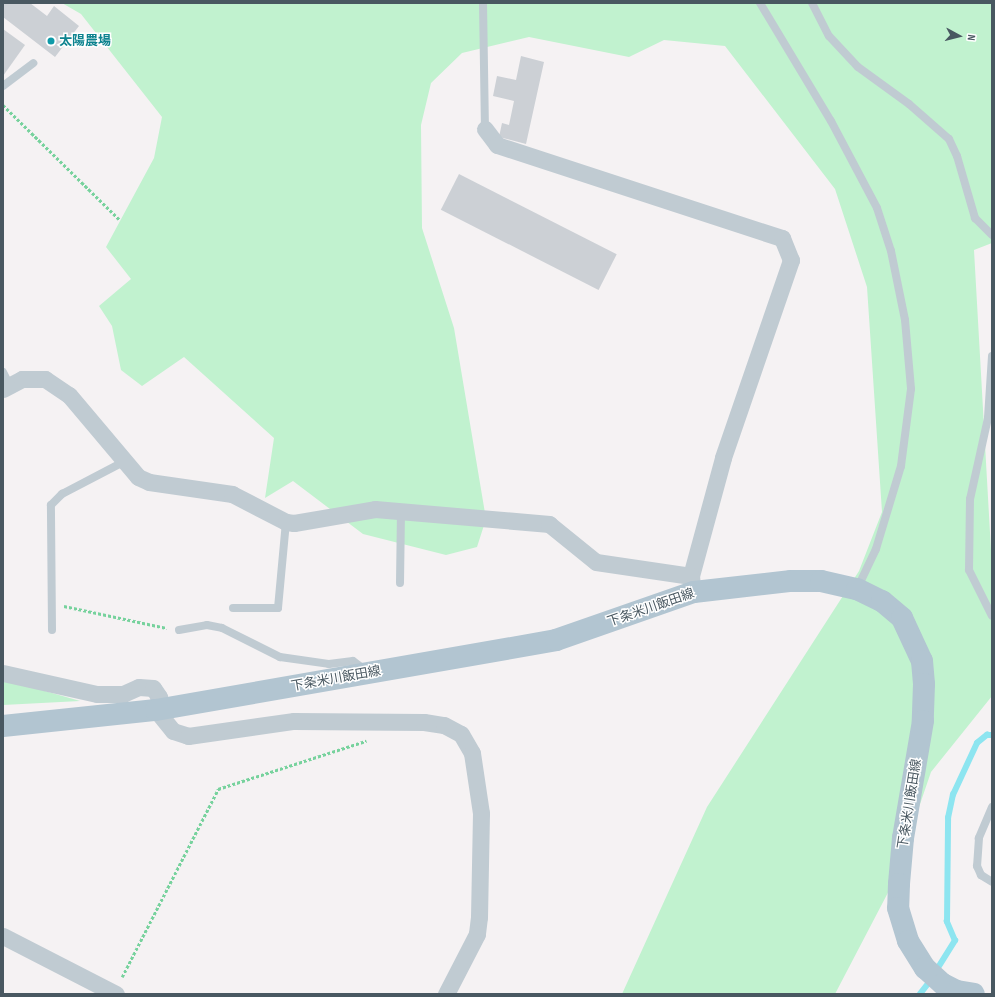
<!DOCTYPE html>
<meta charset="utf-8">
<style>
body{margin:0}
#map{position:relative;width:995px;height:997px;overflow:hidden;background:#f5f2f3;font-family:"Sofia Sans Condensed","Noto Sans JP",sans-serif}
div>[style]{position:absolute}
.green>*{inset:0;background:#c1f2cf}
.stream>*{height:5.5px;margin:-2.75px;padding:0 2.75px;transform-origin:2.75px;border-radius:2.75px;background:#8de5f0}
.building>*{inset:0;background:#ccd0d5;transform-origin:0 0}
.path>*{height:2.5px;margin-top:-1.25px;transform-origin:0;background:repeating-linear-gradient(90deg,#77d29d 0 3px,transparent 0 5px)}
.lane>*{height:8px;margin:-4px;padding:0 4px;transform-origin:4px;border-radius:4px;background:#c0cbd2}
.street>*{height:17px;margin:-8.5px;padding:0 8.5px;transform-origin:8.5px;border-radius:8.5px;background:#c0cbd2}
.primary>*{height:22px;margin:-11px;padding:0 11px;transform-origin:11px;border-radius:11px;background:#b2c5d1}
.dots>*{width:11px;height:11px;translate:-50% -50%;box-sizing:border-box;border:2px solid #fff;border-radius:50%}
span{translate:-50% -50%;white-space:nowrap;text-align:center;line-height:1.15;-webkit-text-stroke:3px #fff;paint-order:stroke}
.culture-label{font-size:13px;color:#0d838f;font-weight:700}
.left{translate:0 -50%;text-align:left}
.street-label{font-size:13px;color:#495861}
.frame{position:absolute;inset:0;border:4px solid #495861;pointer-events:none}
.north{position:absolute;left:939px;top:16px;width:40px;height:40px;-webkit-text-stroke:3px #fff;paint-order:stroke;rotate:97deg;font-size:11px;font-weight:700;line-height:16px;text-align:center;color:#495861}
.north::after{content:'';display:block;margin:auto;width:14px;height:18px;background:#495861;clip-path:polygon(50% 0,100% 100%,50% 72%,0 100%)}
</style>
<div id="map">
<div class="green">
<div style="clip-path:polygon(62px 3px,992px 3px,992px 243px,974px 250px,992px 568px,992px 696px,931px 772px,893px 883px,835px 994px,622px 994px,707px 807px,859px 571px,882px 512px,867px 287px,835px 189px,725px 46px,664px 40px,629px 57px,529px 37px,462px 53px,431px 83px,421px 125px,422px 228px,454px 328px,486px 519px,477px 547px,446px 555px,363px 534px,293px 481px,265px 498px,274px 438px,184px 357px,142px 386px,121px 370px,112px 326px,99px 306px,131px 279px,106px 247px,154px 158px,162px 117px,81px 14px)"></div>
<div style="clip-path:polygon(3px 679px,80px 701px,3px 705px)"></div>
</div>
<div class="stream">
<div style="left:936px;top:971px;width:36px;rotate:-58deg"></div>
<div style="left:955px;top:941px;width:21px;rotate:-113deg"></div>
<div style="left:947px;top:922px;width:104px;rotate:-89.4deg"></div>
<div style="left:948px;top:818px;width:24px;rotate:-78deg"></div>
<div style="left:953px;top:795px;width:57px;rotate:-65.2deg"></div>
<div style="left:977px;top:743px;width:13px;rotate:-39deg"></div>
<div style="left:987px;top:735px;width:5px"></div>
<div style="left:920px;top:994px;width:18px;rotate:-52deg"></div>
</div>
<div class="building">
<div style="clip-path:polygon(3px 3px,30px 3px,47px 16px,54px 6px,79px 26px,55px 57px,3px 17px)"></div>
<div style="clip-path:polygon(3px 29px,25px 45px,3px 76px)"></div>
<div style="clip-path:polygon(521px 56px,544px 62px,526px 144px,499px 137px,502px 123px,509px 125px,514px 101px,493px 96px,497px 76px,516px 80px)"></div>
<div style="left:459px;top:174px;width:177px;height:40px;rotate:27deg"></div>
</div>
<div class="path">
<div style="left:3px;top:105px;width:164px;rotate:44.5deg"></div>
<div style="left:64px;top:606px;width:105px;rotate:12.1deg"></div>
<div style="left:122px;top:977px;width:211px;rotate:-62.9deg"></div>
<div style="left:218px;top:789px;width:156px;rotate:-18deg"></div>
</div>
<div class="lane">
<div style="left:483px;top:3px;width:126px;rotate:89.1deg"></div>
<div style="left:760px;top:3px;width:138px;rotate:59deg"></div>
<div style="left:831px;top:121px;width:98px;rotate:62.1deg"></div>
<div style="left:877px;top:208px;width:45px;rotate:72deg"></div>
<div style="left:891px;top:251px;width:70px;rotate:78.5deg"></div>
<div style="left:905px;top:320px;width:69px;rotate:85deg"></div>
<div style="left:911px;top:389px;width:78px;rotate:97.4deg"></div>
<div style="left:901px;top:466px;width:87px;rotate:106.8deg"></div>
<div style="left:876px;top:549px;width:44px;rotate:115.4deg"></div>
<div style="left:812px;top:3px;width:37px;rotate:63deg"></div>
<div style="left:829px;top:36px;width:42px;rotate:46.9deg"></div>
<div style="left:858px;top:67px;width:63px;rotate:36deg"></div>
<div style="left:909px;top:104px;width:53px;rotate:41.2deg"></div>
<div style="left:949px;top:139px;width:19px;rotate:65deg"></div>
<div style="left:957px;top:156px;width:65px;rotate:73.8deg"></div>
<div style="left:975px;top:218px;width:24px;rotate:45deg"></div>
<div style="left:3px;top:86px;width:38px;rotate:-37deg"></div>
<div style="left:992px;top:356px;width:62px;rotate:93.7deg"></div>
<div style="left:988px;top:418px;width:83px;rotate:102.5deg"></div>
<div style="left:970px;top:499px;width:71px;rotate:90.8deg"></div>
<div style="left:969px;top:570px;width:51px;rotate:63.4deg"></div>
<div style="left:3px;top:372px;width:16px;rotate:63deg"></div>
<div style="left:400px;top:583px;width:72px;rotate:-89.2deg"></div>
<div style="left:233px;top:608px;width:45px"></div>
<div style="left:278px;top:608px;width:86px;rotate:-84.7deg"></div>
<div style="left:52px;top:630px;width:125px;rotate:-90.5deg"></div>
<div style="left:51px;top:505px;width:16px;rotate:-45deg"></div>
<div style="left:62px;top:494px;width:71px;rotate:-27.6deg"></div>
<div style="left:179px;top:630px;width:28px;rotate:-10deg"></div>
<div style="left:207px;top:625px;width:15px;rotate:11deg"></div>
<div style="left:222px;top:628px;width:65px;rotate:26.6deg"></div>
<div style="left:280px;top:657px;width:49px;rotate:8.1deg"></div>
<div style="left:329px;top:664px;width:24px;rotate:-7deg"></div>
<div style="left:353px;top:661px;width:15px;rotate:37deg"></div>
<div style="left:992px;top:807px;width:34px;rotate:113deg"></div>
<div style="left:979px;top:838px;width:28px;rotate:94deg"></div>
<div style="left:977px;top:866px;width:10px;rotate:66deg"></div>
<div style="left:981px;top:875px;width:13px;rotate:32deg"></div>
</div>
<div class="street">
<div style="left:485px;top:129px;width:20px;rotate:53deg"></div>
<div style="left:497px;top:145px;width:300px;rotate:18.1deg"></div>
<div style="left:782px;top:238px;width:24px;rotate:68deg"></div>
<div style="left:791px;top:260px;width:209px;rotate:109deg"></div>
<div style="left:723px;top:458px;width:122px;rotate:105.2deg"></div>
<div style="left:691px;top:576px;width:10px;rotate:84deg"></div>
<div style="left:3px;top:389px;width:21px;rotate:-28deg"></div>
<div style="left:22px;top:379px;width:23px"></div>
<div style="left:45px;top:379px;width:29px;rotate:34deg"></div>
<div style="left:69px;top:395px;width:107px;rotate:49.9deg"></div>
<div style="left:138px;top:477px;width:12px;rotate:24deg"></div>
<div style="left:149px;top:482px;width:84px;rotate:8.2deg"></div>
<div style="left:232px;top:494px;width:61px;rotate:27.4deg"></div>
<div style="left:286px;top:522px;width:8px;rotate:7deg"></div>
<div style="left:294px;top:523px;width:82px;rotate:-9.8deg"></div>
<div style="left:375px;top:509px;width:175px;rotate:4.9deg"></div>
<div style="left:549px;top:524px;width:60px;rotate:39deg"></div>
<div style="left:596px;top:562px;width:96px;rotate:8.4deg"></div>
<div style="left:3px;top:673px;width:96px;rotate:12.6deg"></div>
<div style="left:97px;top:694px;width:26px"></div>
<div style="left:123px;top:694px;width:17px;rotate:-24deg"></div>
<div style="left:139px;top:687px;width:14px;rotate:4deg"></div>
<div style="left:153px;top:688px;width:11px;rotate:56deg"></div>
<div style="left:159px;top:697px;width:13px;rotate:103deg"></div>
<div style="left:156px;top:710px;width:27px;rotate:51deg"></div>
<div style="left:173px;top:731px;width:16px;rotate:18deg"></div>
<div style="left:188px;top:736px;width:107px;rotate:-8.1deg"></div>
<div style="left:294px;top:721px;width:130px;rotate:0.4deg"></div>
<div style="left:424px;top:722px;width:20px;rotate:9deg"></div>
<div style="left:444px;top:725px;width:19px;rotate:28deg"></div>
<div style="left:461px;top:734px;width:22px;rotate:60deg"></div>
<div style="left:472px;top:753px;width:61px;rotate:81.5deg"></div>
<div style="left:481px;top:813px;width:104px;rotate:91.1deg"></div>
<div style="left:479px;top:917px;width:17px;rotate:97deg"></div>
<div style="left:477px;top:934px;width:68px;rotate:117.3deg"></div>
<div style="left:3px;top:936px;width:127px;rotate:27.2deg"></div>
</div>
<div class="primary">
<div style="left:3px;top:726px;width:154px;rotate:-6deg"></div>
<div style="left:156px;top:710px;width:406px;rotate:-9.9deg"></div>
<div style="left:556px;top:640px;width:146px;rotate:-19.2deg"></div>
<div style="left:694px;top:592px;width:98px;rotate:-6.5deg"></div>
<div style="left:791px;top:581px;width:30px"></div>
<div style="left:821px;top:581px;width:37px;rotate:13deg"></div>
<div style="left:857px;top:589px;width:28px;rotate:26deg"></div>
<div style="left:882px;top:601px;width:26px;rotate:40deg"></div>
<div style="left:902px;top:618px;width:47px;rotate:65.1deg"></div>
<div style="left:922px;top:661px;width:23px;rotate:85deg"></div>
<div style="left:924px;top:684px;width:37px;rotate:92deg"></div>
<div style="left:923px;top:721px;width:119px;rotate:99.7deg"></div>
<div style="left:903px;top:838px;width:46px;rotate:95deg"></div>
<div style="left:899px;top:884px;width:24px;rotate:92deg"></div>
<div style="left:898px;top:908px;width:34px;rotate:73deg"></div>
<div style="left:908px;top:941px;width:32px;rotate:58deg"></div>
<div style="left:925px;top:968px;width:24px;rotate:42deg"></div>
<div style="left:943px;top:984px;width:16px;rotate:27deg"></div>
<div style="left:957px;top:991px;width:17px;rotate:10deg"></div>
</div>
<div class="dots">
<div style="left:51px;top:41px;background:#0f9aa8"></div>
</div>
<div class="culture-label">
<span class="left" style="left:59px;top:41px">太陽農場</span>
</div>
<div class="street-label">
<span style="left:651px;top:608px;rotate:-19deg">下条米川飯田線</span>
<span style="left:336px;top:679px;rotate:-10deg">下条米川飯田線</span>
<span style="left:910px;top:804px;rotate:-81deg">下条米川飯田線</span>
</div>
<div class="frame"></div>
<div class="north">N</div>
</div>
